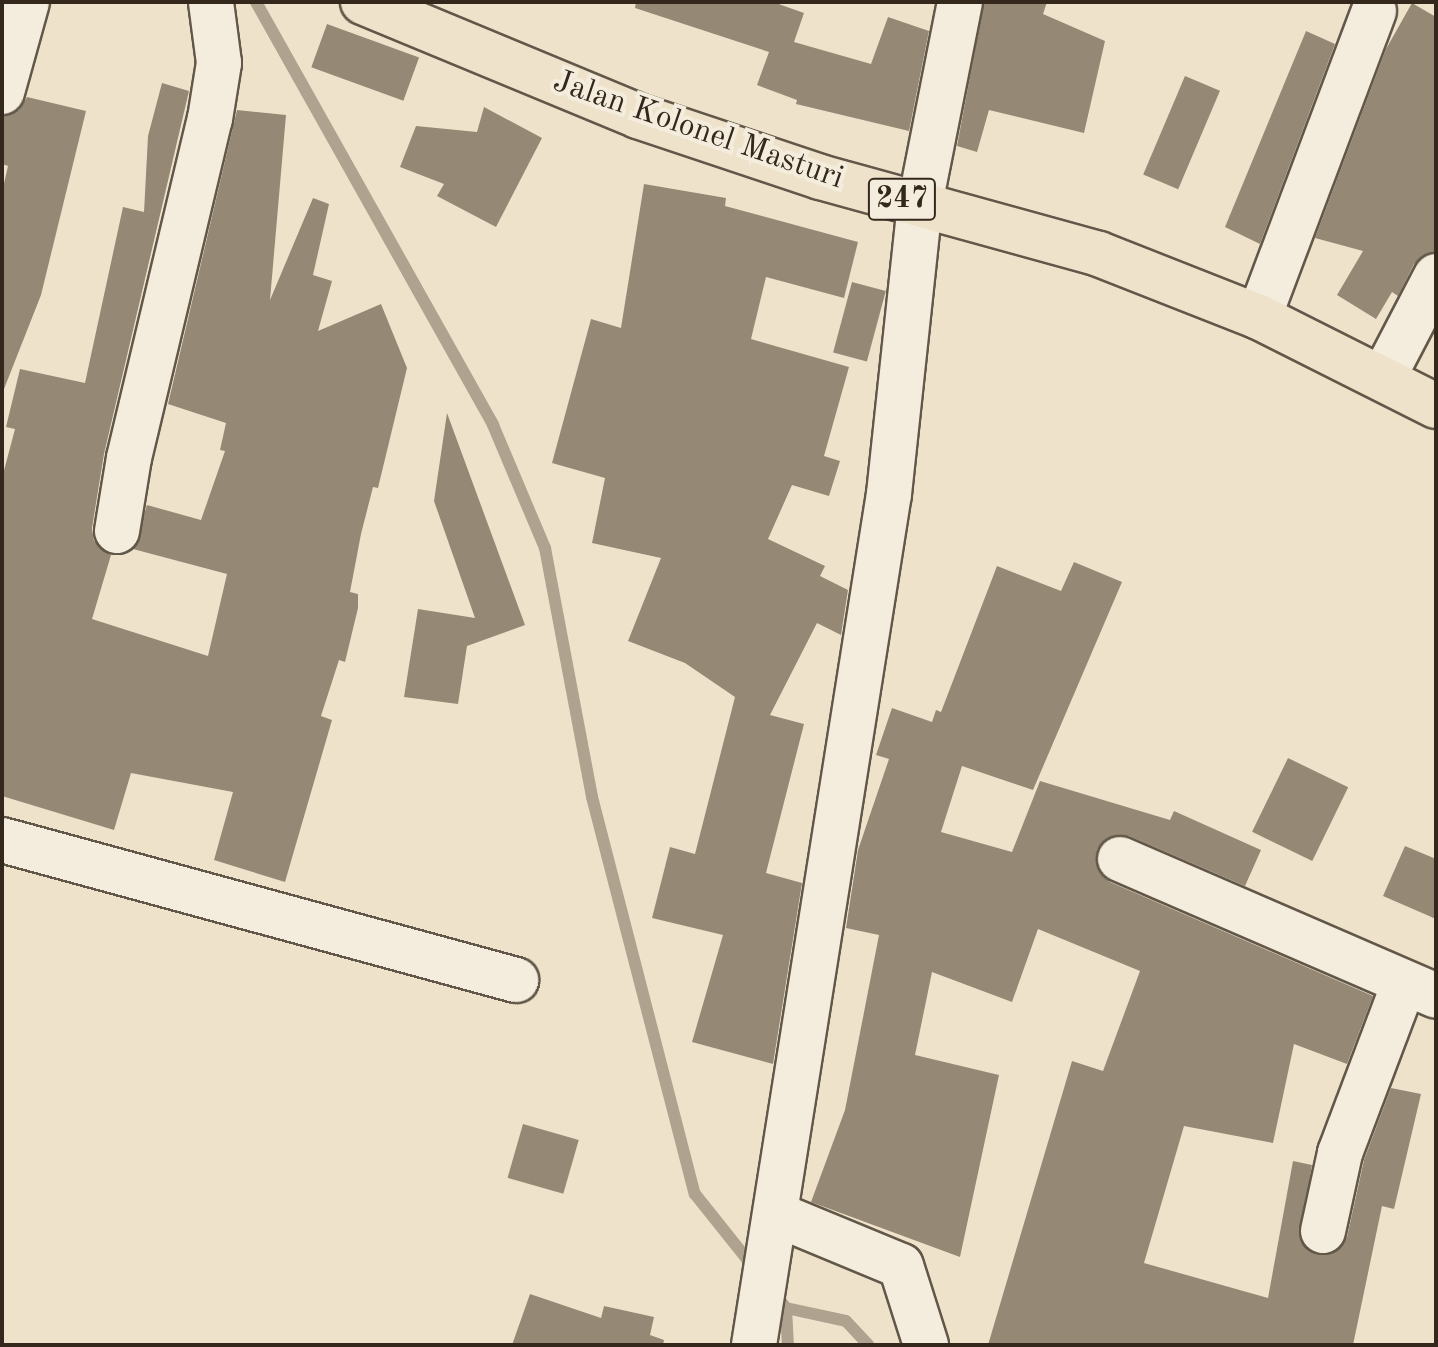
<!DOCTYPE html>
<style>
body{margin:0}
#map{position:relative;width:1438px;height:1347px;overflow:hidden;background:#eee3ca;font-family:"Old Standard TT",serif}
div>[style]{position:absolute}
.stream>*{height:12px;margin:-6px;padding:0 6px;transform-origin:6px;border-radius:6px;background:#afa38f}
.building>*{inset:0;background:#958976;transform-origin:0 0}
.roads{filter:drop-shadow(2px 0 #625748) drop-shadow(-2px 0 #625748) drop-shadow(0 2px #625748) drop-shadow(0 -2px #625748)}
.minor>*{height:44px;margin:-22px;padding:0 22px;transform-origin:22px;border-radius:22px;background:#f4eddd}
.tertiary>*{height:44px;margin:-22px;padding:0 22px;transform-origin:22px;border-radius:22px;background:#f4eddd}
.primary>*{height:44px;margin:-22px;padding:0 22px;transform-origin:22px;border-radius:22px;background:#eee3ca}
span{translate:-50% -50%;white-space:nowrap;text-align:center;line-height:1.15;-webkit-text-stroke:8px #f4eddd;paint-order:stroke}
.shield-label span{padding:2px 6px;background:#f4eddd;border:2px solid;border-radius:6px;-webkit-text-stroke-width:0}
.shield-label{font-size:30px;color:#34281c;font-weight:700}
.street-label{font-size:32px;color:#34281c}
.frame{position:absolute;inset:0;border:4px solid #34281c;pointer-events:none}
</style>
<div id="map">
<div class="stream">
<div style="left:256px;top:2px;width:485px;rotate:60.7deg"></div>
<div style="left:493px;top:425px;width:134px;rotate:67.1deg"></div>
<div style="left:545px;top:548px;width:253px;rotate:79.3deg"></div>
<div style="left:592px;top:797px;width:410px;rotate:75.5deg"></div>
<div style="left:695px;top:1194px;width:95px;rotate:51.4deg"></div>
<div style="left:773px;top:1291px;width:21px;rotate:53deg"></div>
<div style="left:786px;top:1308px;width:37px;rotate:87deg"></div>
<div style="left:786px;top:1308px;width:61px;rotate:12.2deg"></div>
<div style="left:846px;top:1321px;width:33px;rotate:47deg"></div>
</div>
<div class="building">
<div style="clip-path:polygon(636px 2px,773px 2px,804px 13px,794px 42px,871px 64px,888px 17px,929px 31px,909px 131px,796px 104px,797px 100px,757px 85px,769px 52px,635px 8px)"></div>
<div style="clip-path:polygon(984px 2px,1047px 2px,1043px 14px,1105px 41px,1084px 133px,989px 110px,977px 152px,957px 146px)"></div>
<div style="clip-path:polygon(1412px 3px,1436px 17px,1436px 251px,1414px 264px,1398px 296px,1392px 292px,1376px 319px,1337px 295px,1363px 251px,1315px 238px,1386px 49px)"></div>
<div style="left:327px;top:24px;width:98px;height:46px;rotate:20deg"></div>
<div style="clip-path:polygon(1306px 31px,1335px 44px,1260px 244px,1225px 227px)"></div>
<div style="left:1185px;top:76px;width:38px;height:107px;rotate:23deg"></div>
<div style="clip-path:polygon(162px 83px,189px 91px,104px 454px,92px 528px,94px 541px,111px 555px,92px 619px,208px 656px,227px 574px,133px 549px,147px 505px,201px 520px,225px 451px,220px 450px,226px 423px,168px 404px,237px 110px,286px 115px,270px 300px,313px 198px,329px 204px,313px 275px,332px 281px,318px 331px,381px 304px,407px 368px,378px 488px,373px 487px,361px 534px,350px 592px,358px 594px,358px 608px,345px 662px,339px 660px,321px 716px,332px 720px,285px 882px,214px 860px,233px 792px,131px 773px,114px 830px,2px 796px,2px 478px,15px 429px,6px 427px,20px 369px,85px 383px,123px 207px,144px 212px,148px 136px)"></div>
<div style="clip-path:polygon(27px 97px,86px 111px,41px 295px,4px 389px,2px 192px,8px 166px,2px 164px,2px 116px,19px 110px)"></div>
<div style="clip-path:polygon(484px 107px,542px 138px,496px 227px,437px 196px,444px 184px,400px 167px,416px 126px,477px 132px)"></div>
<div style="clip-path:polygon(644px 184px,726px 198px,725px 206px,858px 242px,844px 298px,766px 277px,751px 339px,849px 367px,824px 456px,840px 461px,829px 496px,792px 485px,768px 539px,825px 566px,820px 576px,848px 590px,841px 635px,817px 623px,770px 715px,804px 724px,766px 873px,802px 883px,773px 1064px,692px 1042px,723px 935px,652px 918px,670px 847px,695px 854px,735px 697px,685px 663px,628px 641px,661px 558px,592px 543px,605px 478px,552px 463px,591px 319px,621px 328px)"></div>
<div style="left:852px;top:282px;width:35px;height:73px;rotate:15deg"></div>
<div style="clip-path:polygon(447px 413px,525px 625px,467px 646px,458px 704px,404px 697px,418px 609px,475px 618px,434px 501px)"></div>
<div style="clip-path:polygon(1074px 562px,1122px 582px,1033px 790px,962px 766px,941px 832px,1012px 852px,1040px 781px,1170px 820px,1174px 811px,1261px 850px,1245px 886px,1129px 836px,1106px 839px,1097px 850px,1100px 873px,1110px 882px,1373px 996px,1347px 1064px,1294px 1044px,1273px 1143px,1184px 1126px,1144px 1263px,1268px 1298px,1293px 1161px,1312px 1165px,1300px 1239px,1317px 1255px,1331px 1254px,1347px 1237px,1364px 1160px,1391px 1088px,1421px 1094px,1394px 1209px,1382px 1206px,1353px 1345px,988px 1345px,1072px 1061px,1103px 1071px,1140px 971px,1038px 929px,1012px 1002px,932px 972px,915px 1055px,999px 1075px,960px 1257px,811px 1202px,845px 1110px,879px 935px,846px 928px,858px 850px,889px 759px,876px 755px,892px 708px,932px 722px,936px 710px,941px 712px,997px 566px,1061px 591px)"></div>
<div style="left:1288px;top:758px;width:67px;height:82px;rotate:26deg"></div>
<div style="clip-path:polygon(1405px 846px,1436px 859px,1436px 919px,1383px 896px)"></div>
<div style="left:523px;top:1124px;width:58px;height:56px;rotate:16deg"></div>
<div style="clip-path:polygon(530px 1294px,601px 1318px,604px 1306px,654px 1317px,650px 1335px,664px 1340px,663px 1345px,512px 1345px)"></div>
</div>
<div class="roads">
<div class="minor">
<div style="left:2px;top:92px;width:93px;rotate:-74.5deg"></div>
<div style="left:920px;top:204px;width:206px;rotate:-78.8deg"></div>
<div style="left:1259px;top:317px;width:327px;rotate:-69.4deg"></div>
<div style="left:1383px;top:378px;width:115px;rotate:-62.5deg"></div>
<div style="left:117px;top:531px;width:74px;rotate:-80.7deg"></div>
<div style="left:129px;top:458px;width:349px;rotate:-76.6deg"></div>
<div style="left:210px;top:119px;width:57px;rotate:-80.9deg"></div>
<div style="left:219px;top:63px;width:62px;rotate:-97.5deg"></div>
<div style="left:2px;top:840px;width:533px;rotate:15.24deg"></div>
<div style="left:1120px;top:859px;width:344px;rotate:23.4deg"></div>
<div style="left:778px;top:1215px;width:133px;rotate:22.5deg"></div>
<div style="left:901px;top:1266px;width:83px;rotate:72.4deg"></div>
<div style="left:1323px;top:1231px;width:80px;rotate:-77.7deg"></div>
<div style="left:1340px;top:1153px;width:181px;rotate:-69.3deg"></div>
</div>
<div class="tertiary">
<div style="left:754px;top:1345px;width:862px;rotate:-80.99deg"></div>
<div style="left:889px;top:494px;width:292px;rotate:-83.9deg"></div>
</div>
<div class="primary">
<div style="left:363px;top:2px;width:298px;rotate:22.5deg"></div>
<div style="left:638px;top:116px;width:192px;rotate:18.5deg"></div>
<div style="left:820px;top:177px;width:289px;rotate:15.4deg"></div>
<div style="left:1099px;top:254px;width:172px;rotate:21.5deg"></div>
<div style="left:1259px;top:317px;width:198px;rotate:26.7deg"></div>
</div>
</div>
<div class="shield-label">
<span style="left:902px;top:199px">247</span>
</div>
<div class="street-label">
<span style="left:698px;top:131px;rotate:19deg">Jalan Kolonel Masturi</span>
</div>
<div class="frame"></div>
</div>
